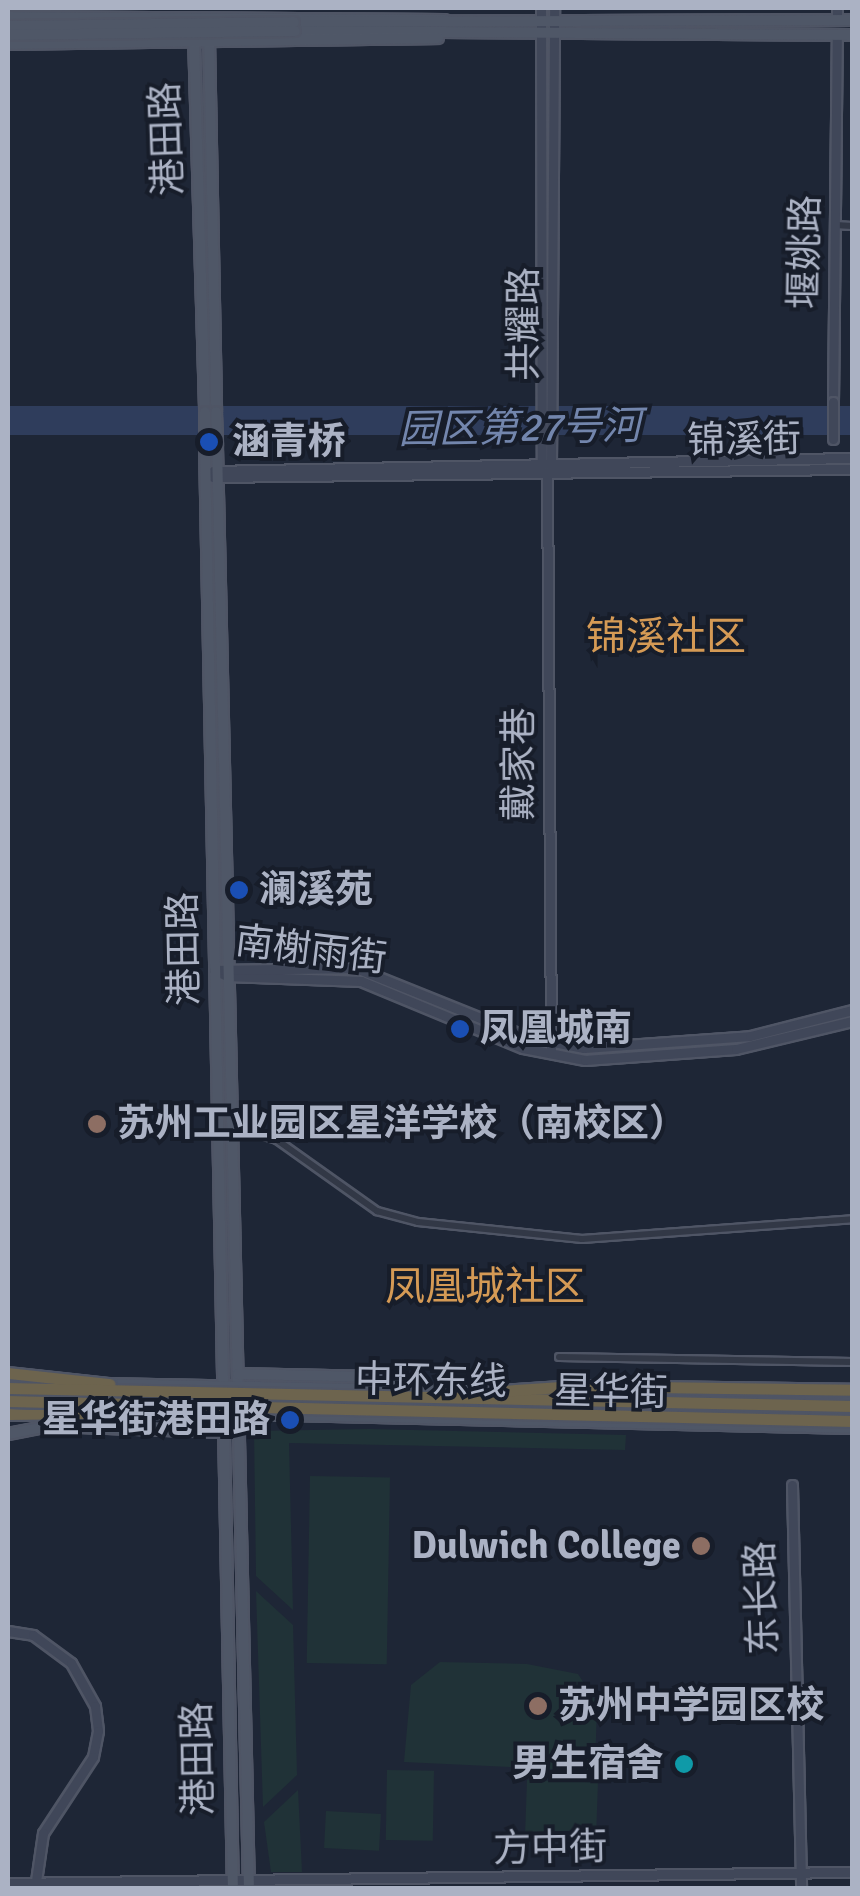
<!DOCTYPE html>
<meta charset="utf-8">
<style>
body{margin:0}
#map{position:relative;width:860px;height:1896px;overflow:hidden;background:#1e2636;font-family:Signika,"Noto Sans SC",sans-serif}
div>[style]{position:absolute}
.green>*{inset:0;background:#203237;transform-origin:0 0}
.water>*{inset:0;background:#2f3d5c;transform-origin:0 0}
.roads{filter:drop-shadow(2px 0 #4f5565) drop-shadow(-2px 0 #4f5565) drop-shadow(0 2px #4f5565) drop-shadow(0 -2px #4f5565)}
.street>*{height:6px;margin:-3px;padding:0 3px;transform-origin:3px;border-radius:3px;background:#323846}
.secondary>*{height:9px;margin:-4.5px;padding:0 4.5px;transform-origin:4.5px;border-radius:4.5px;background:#404759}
.primary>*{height:10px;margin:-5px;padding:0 5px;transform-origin:5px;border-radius:5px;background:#4f5767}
.highway>*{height:11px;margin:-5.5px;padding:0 5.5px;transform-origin:5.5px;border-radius:5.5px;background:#6d644e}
.bridges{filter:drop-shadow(2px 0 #4f5565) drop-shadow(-2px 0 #4f5565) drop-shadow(0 2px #4f5565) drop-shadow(0 -2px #4f5565)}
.secondary-bridge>*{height:9px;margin:-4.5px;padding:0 4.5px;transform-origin:4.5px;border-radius:4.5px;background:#404759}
.primary-bridge>*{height:10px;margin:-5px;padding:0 5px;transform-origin:5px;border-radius:5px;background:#4f5767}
.highway-bridge>*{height:11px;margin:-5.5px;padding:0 5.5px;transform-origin:5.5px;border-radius:5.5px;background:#6d644e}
.dots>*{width:28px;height:28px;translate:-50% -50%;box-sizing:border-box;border:5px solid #171d2a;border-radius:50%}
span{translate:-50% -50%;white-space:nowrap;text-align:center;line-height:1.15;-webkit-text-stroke:8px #171d2a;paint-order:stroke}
.street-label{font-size:38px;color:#abb2c4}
.poi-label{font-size:38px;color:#abb2c4;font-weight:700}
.left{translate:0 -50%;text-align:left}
.right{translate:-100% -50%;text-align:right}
.water-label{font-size:40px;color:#7386ad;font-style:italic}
.neighbourhood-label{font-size:40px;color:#d59a55}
.frame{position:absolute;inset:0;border:10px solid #abb2c4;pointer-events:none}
</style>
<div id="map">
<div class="green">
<div style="clip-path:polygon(369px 1429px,626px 1435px,625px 1450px,289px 1443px,293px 1610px,256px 1576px,254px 1431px)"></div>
<div style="left:310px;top:1476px;width:80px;height:187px;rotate:1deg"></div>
<div style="clip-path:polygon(256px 1591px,293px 1625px,297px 1775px,263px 1807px)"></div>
<div style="clip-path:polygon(440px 1662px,527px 1664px,578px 1674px,597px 1703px,595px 1771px,404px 1762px,411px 1685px)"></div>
<div style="left:387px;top:1770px;width:47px;height:70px;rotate:1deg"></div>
<div style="left:527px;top:1780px;width:71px;height:57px;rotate:2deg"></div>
<div style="clip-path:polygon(298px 1790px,302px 1872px,271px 1872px,264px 1822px)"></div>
<div style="left:326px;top:1811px;width:55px;height:37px;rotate:3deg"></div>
</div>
<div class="water">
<div style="left:852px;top:406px;width:29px;height:844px;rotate:90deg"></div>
</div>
<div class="roads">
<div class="street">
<div style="left:835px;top:225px;width:17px;rotate:3deg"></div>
<div style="left:233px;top:1126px;width:46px;rotate:17.7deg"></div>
<div style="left:277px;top:1140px;width:123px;rotate:35.4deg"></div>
<div style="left:377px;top:1211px;width:42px;rotate:15deg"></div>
<div style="left:418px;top:1222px;width:165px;rotate:5.9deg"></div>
<div style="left:582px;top:1239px;width:271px;rotate:-4.2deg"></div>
<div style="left:559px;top:1357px;width:293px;rotate:1deg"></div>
</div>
<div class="secondary">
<div style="left:541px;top:8px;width:457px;rotate:89.9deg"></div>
<div style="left:837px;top:20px;width:12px;rotate:-90deg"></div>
<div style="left:833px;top:402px;width:367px;rotate:-89.4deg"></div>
<div style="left:551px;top:465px;width:457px;rotate:-89.6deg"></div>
<div style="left:213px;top:471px;width:639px;rotate:-1.17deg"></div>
<div style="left:547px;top:472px;width:576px;rotate:89.6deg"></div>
<div style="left:213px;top:477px;width:639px;rotate:-0.72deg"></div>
<div style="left:214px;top:970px;width:14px;rotate:25deg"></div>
<div style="left:227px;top:976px;width:134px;rotate:2.1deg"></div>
<div style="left:361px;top:981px;width:175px;rotate:22.5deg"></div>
<div style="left:523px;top:1048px;width:63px;rotate:11deg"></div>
<div style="left:585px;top:1060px;width:151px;rotate:-4.2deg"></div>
<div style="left:736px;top:1049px;width:119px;rotate:-13.6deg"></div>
<div style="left:214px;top:970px;width:142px;rotate:-0.8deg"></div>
<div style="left:356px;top:968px;width:185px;rotate:21.9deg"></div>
<div style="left:528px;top:1037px;width:57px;rotate:11.1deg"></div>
<div style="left:584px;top:1048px;width:166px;rotate:-4.1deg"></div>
<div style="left:750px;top:1036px;width:105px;rotate:-14.3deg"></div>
<div style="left:792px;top:1485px;width:403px;rotate:88.7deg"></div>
<div style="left:8px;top:1631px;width:25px;rotate:9deg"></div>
<div style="left:33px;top:1635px;width:47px;rotate:36.4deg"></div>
<div style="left:71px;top:1663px;width:49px;rotate:60.8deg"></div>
<div style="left:95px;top:1706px;width:25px;rotate:83deg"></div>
<div style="left:98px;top:1731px;width:26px;rotate:101deg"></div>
<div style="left:93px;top:1757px;width:91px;rotate:123.3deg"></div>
<div style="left:43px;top:1833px;width:56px;rotate:98.3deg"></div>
<div style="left:8px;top:1883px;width:844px;rotate:-0.75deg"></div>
</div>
<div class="primary">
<div style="left:8px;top:17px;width:437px;rotate:0.4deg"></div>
<div style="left:294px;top:22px;width:558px;rotate:-0.21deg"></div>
<div style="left:295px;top:31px;width:557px;rotate:0.41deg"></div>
<div style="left:194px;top:38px;width:374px;rotate:88.3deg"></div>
<div style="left:209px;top:38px;width:374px;rotate:88.9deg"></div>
<div style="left:8px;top:44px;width:430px;rotate:-0.8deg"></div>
<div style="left:217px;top:446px;width:1442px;rotate:88.73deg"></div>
<div style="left:205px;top:447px;width:1441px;rotate:88.89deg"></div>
<div style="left:238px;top:1374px;width:139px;rotate:1.2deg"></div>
<div style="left:377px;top:1377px;width:34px;rotate:24deg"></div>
<div style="left:8px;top:1381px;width:44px;rotate:1.3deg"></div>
<div style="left:104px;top:1384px;width:403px;rotate:1.1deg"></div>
<div style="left:554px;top:1392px;width:298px;rotate:1.5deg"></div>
<div style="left:159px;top:1412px;width:693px;rotate:1.32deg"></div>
<div style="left:8px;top:1434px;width:43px;rotate:-10.8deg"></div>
<div style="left:50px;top:1426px;width:171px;rotate:2deg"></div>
</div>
<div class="highway">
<div style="left:8px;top:1414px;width:156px;rotate:-0.7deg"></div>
</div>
</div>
<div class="bridges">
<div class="secondary-bridge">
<div style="left:833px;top:439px;width:37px;rotate:-90deg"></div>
</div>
<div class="primary-bridge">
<div style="left:8px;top:26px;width:286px;rotate:-0.8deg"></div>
<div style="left:8px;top:35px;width:287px;rotate:-0.8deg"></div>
<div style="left:205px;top:412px;width:35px;rotate:90deg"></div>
<div style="left:216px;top:412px;width:34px;rotate:88deg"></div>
</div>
<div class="highway-bridge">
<div style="left:8px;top:1373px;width:102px;rotate:6.2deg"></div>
<div style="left:8px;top:1388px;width:844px;rotate:1.22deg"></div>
<div style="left:502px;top:1391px;width:74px;rotate:-3.9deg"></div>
<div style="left:576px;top:1386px;width:276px;rotate:0.8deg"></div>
<div style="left:8px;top:1401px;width:844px;rotate:1.36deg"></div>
</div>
</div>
<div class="dots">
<div style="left:209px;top:442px;background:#1a4fb4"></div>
<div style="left:239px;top:890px;background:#1a4fb4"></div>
<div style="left:460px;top:1029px;background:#1a4fb4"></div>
<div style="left:97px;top:1124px;background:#8d6e63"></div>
<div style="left:290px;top:1420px;background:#1a4fb4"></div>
<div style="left:701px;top:1546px;background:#8d6e63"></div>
<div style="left:538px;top:1706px;background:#8d6e63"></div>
<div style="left:684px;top:1764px;background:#0f9aa8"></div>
</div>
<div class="street-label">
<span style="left:167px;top:139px;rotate:-92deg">港田路</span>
<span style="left:805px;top:252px;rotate:-89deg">堰姚路</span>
<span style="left:524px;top:324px;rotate:-90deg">共耀路</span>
<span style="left:744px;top:440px;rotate:-1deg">锦溪街</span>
<span style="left:519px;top:764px;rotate:-90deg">戴家巷</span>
<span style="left:184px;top:949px;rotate:-91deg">港田路</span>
<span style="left:311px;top:950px;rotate:7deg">南榭雨街</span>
<span style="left:431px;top:1381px;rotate:1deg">中环东线</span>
<span style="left:611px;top:1392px;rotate:1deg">星华街</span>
<span style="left:762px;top:1598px;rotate:-92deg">东长路</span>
<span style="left:198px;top:1759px;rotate:-91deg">港田路</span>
<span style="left:550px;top:1848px;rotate:-1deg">方中街</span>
</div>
<div class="poi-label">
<span class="left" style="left:232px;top:442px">涵青桥</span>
<span class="left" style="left:259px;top:890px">澜溪苑</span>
<span class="left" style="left:480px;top:1029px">凤凰城南</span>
<span class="left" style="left:117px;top:1124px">苏州工业园区星洋学校（南校区）</span>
<span class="right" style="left:270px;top:1420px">星华街港田路</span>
<span class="right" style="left:681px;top:1546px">Dulwich College</span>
<span class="left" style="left:558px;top:1706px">苏州中学园区校</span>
<span class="right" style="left:664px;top:1764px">男生宿舍</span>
</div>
<div class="water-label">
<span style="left:520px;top:428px;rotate:-1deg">园区第27号河</span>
</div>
<div class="neighbourhood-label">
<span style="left:666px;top:637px">锦溪社区</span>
<span style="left:485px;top:1287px">凤凰城社区</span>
</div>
<div class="frame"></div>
</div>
